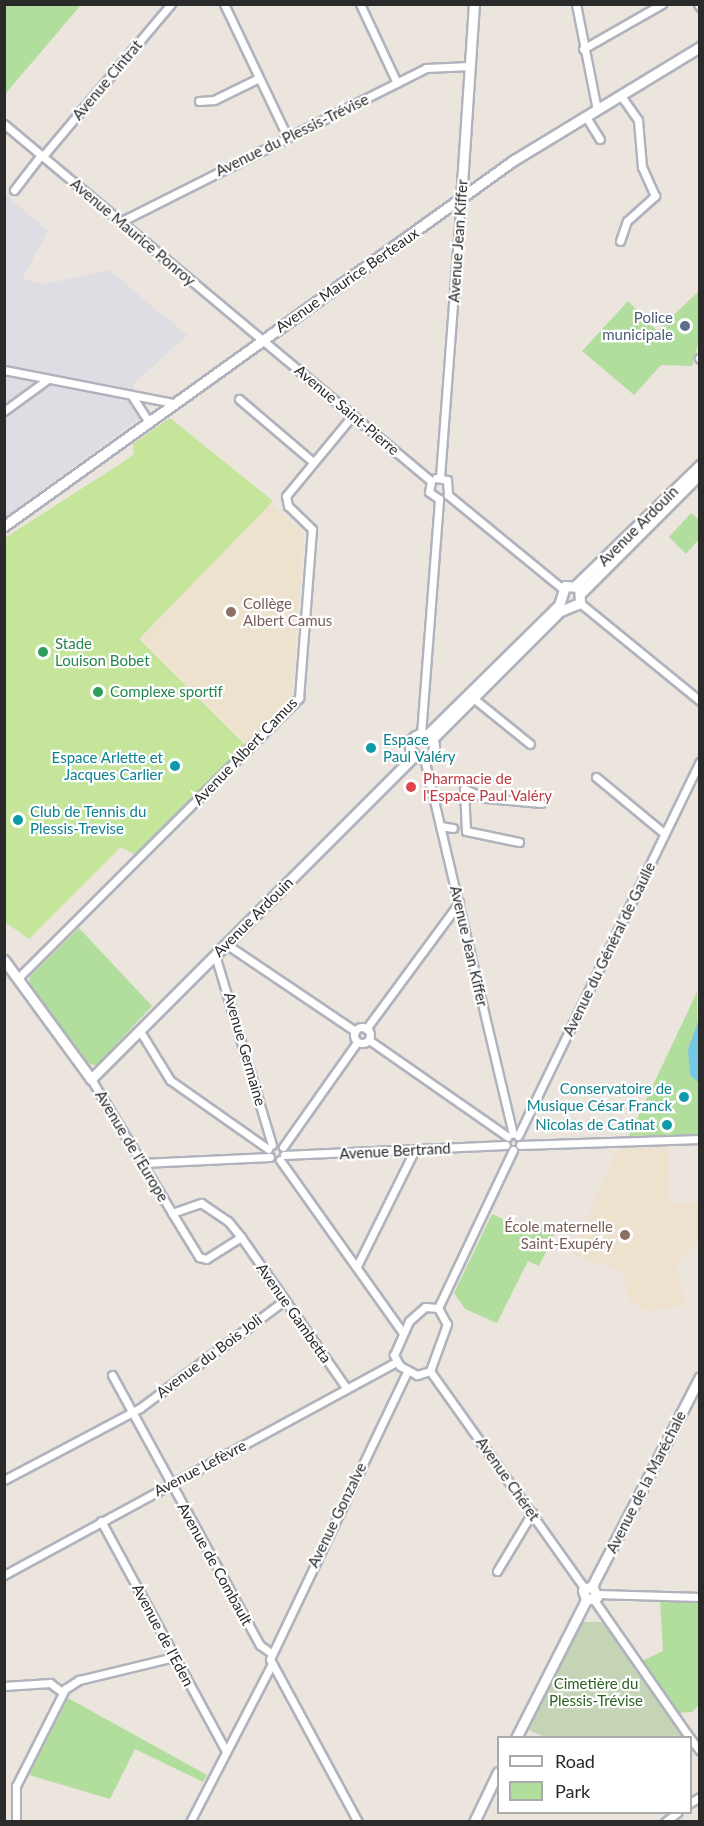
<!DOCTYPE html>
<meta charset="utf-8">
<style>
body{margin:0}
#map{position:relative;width:704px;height:1826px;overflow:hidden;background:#ebe5dd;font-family:Lato,sans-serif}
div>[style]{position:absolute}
.industrial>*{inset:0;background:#dfdde4}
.education>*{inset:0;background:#ece2ce}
.green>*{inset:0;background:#b2de9d}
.cemetery>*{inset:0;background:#c4d4b5}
.pitch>*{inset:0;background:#c4e59a}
.water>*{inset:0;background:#77c7e6}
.street-tunnel>*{height:7px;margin-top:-3.5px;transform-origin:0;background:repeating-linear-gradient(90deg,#c4c0b9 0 7px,transparent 0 10.5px)}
.roads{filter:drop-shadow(2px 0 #b0b3bd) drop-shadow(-2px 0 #b0b3bd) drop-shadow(0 2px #b0b3bd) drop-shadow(0 -2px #b0b3bd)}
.street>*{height:7px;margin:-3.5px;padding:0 3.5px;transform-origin:3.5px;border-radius:3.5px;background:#fff}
.street>.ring{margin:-3.5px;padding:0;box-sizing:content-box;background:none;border:7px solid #fff;border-radius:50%}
.secondary>*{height:9px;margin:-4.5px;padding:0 4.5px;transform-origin:4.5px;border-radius:4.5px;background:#fff}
.secondary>.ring{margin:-4.5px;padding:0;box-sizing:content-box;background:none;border:9px solid #fff;border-radius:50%}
.dots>*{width:16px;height:16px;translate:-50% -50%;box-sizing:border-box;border:3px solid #fff;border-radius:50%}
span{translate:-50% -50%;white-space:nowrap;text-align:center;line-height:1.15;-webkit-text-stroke:4.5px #fff;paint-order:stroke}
.street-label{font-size:15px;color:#2a2a2a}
.service-label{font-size:15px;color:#4e5e75}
.right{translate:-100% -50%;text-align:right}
.education-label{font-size:15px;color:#785e54}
.left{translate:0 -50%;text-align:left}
.leisure-label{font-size:15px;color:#27864d}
.culture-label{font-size:15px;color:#0d838f}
.health-label{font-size:15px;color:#be3a42}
.park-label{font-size:15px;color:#2c621f}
.frame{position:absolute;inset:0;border:6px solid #2a2a2a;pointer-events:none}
.legend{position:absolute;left:497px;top:1736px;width:195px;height:78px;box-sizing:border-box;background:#fff;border:2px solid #aaa;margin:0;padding:8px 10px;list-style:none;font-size:18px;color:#2a2a2a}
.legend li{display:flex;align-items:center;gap:12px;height:30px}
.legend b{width:30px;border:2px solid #aaa}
</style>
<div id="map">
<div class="industrial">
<div style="clip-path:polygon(4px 193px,48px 231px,22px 279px,45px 284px,109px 270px,187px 335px,134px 384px,139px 419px,5px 517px)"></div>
</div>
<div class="education">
<div style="clip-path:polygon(271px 503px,304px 534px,294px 672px,290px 698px,245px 745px,139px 639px)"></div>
<div style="clip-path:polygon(667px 1146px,669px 1204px,699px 1201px,699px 1239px,677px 1265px,685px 1304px,649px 1312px,629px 1301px,623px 1272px,572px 1254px,617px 1150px)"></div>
</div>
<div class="green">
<div style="clip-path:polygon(5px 4px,81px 5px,5px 94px,4px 5px)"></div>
<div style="clip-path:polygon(699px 291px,699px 340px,692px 366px,661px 365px,634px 395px,582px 351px,628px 301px,657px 331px)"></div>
<div style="clip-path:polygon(691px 513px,699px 520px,699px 539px,686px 554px,669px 537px)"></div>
<div style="clip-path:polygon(79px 928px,152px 1006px,97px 1065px,87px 1064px,29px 984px,30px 976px)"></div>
<div style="clip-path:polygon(697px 992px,699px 1134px,629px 1136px)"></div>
<div style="clip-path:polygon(492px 1214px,536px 1234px,544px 1224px,557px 1230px,539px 1266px,528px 1261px,497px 1323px,465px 1309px,454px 1293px)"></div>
<div style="clip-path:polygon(660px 1600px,699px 1602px,699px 1705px,692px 1712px,676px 1713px,640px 1662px,663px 1651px)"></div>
<div style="clip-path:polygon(68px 1698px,207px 1775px,203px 1782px,135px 1749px,110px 1799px,29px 1775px)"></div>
</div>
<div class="cemetery">
<div style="clip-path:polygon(580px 1622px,603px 1622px,683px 1737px,544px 1737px,527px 1729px)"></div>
</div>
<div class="pitch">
<div style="clip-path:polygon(170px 418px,273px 501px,139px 639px,245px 745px,136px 855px,121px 847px,29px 939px,5px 922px,5px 538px,120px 464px,134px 454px,133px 444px)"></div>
</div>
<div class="water">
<div style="clip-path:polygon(699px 1019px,699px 1083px,690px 1075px,688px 1049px)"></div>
</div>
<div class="street-tunnel">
<div style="left:453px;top:828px;width:13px;rotate:13deg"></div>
</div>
<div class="roads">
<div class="street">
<div style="left:224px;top:4px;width:146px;rotate:64.5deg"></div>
<div style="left:360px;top:4px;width:87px;rotate:64.9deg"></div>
<div style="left:576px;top:4px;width:108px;rotate:78.8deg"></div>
<div style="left:698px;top:4px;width:4px;rotate:56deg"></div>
<div style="left:583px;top:49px;width:91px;rotate:-29.7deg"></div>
<div style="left:199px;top:101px;width:15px;rotate:-4deg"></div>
<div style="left:214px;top:100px;width:50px;rotate:-26.1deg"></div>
<div style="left:586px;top:117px;width:26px;rotate:58deg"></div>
<div style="left:4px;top:124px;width:557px;rotate:39.9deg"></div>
<div style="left:43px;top:156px;width:199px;rotate:-49.9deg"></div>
<div style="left:14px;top:190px;width:44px;rotate:-52.4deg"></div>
<div style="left:120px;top:222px;width:343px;rotate:-26.7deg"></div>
<div style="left:426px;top:68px;width:44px;rotate:-2.6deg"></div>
<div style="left:620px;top:241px;width:21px;rotate:-71deg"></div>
<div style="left:627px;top:221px;width:38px;rotate:-42deg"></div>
<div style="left:655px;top:196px;width:32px;rotate:-114deg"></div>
<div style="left:642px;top:167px;width:47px;rotate:-94.9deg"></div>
<div style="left:638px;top:120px;width:29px;rotate:-125deg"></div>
<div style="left:699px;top:358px;width:1px;rotate:45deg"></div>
<div style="left:4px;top:370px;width:172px;rotate:11deg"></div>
<div style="left:132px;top:396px;width:30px;rotate:57deg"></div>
<div style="left:239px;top:399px;width:97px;rotate:40.4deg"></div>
<div style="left:4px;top:411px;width:54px;rotate:-36deg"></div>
<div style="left:440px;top:477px;width:279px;rotate:-85.7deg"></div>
<div style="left:436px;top:478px;width:11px;rotate:10deg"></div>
<div style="left:447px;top:480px;width:15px;rotate:86deg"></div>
<div style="left:431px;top:481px;width:11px;rotate:100deg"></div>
<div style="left:429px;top:492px;width:12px;rotate:35deg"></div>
<div style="left:448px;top:495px;width:149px;rotate:39.3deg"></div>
<div style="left:580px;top:603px;width:155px;rotate:39.2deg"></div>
<div style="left:473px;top:698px;width:73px;rotate:38.9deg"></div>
<div style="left:421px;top:734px;width:236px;rotate:-85.6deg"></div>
<div style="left:424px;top:758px;width:386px;rotate:76.7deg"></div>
<div style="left:596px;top:777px;width:89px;rotate:39.6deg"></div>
<div style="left:440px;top:826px;width:13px;rotate:9deg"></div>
<div style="left:519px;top:842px;width:54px;rotate:-168.3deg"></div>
<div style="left:466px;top:831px;width:42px;rotate:-92.7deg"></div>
<div style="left:464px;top:789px;width:24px;rotate:22deg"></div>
<div style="left:486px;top:798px;width:55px;rotate:5.2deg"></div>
<div style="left:226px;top:944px;width:156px;rotate:34deg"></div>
<div style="left:215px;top:955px;width:198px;rotate:73.3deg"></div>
<div style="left:18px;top:978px;width:397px;rotate:-44.9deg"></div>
<div style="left:299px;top:698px;width:169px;rotate:-85.6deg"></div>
<div style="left:312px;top:529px;width:33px;rotate:-136deg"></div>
<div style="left:288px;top:506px;width:10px;rotate:-101deg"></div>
<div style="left:286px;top:496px;width:105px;rotate:-50.4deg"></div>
<div class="ring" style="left:354px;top:1027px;width:9px;height:9px"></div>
<div style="left:366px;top:1029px;width:157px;rotate:-53.6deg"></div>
<div style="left:140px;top:1031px;width:57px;rotate:58.5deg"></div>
<div style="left:170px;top:1080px;width:120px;rotate:35.1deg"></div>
<div style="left:369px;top:1040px;width:169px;rotate:34.9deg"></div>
<div style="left:91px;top:1079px;width:157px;rotate:58.8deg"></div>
<div style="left:518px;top:1136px;width:416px;rotate:-64.1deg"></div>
<div style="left:520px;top:1145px;width:180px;rotate:-1.9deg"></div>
<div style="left:283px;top:1147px;width:128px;rotate:-54.8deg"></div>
<div style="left:284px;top:1155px;width:222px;rotate:-2.6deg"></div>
<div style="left:280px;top:1160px;width:212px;rotate:54.6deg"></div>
<div style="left:142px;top:1163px;width:128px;rotate:-2.7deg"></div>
<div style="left:241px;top:1237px;width:41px;rotate:147.8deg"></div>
<div style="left:206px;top:1259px;width:7px;rotate:-164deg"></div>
<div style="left:199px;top:1257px;width:52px;rotate:-121.5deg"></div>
<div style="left:172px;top:1213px;width:31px;rotate:-19deg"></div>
<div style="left:201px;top:1203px;width:32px;rotate:34deg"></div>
<div style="left:228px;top:1221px;width:21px;rotate:51deg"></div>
<div style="left:241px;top:1237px;width:185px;rotate:55.1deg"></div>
<div style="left:357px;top:1266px;width:128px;rotate:-63.6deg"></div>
<div style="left:425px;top:1307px;width:13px;rotate:4deg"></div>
<div style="left:438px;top:1308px;width:18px;rotate:61deg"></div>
<div style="left:447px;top:1324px;width:50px;rotate:109.9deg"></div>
<div style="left:430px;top:1371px;width:14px;rotate:163deg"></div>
<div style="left:417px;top:1375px;width:19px;rotate:-152deg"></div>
<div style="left:400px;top:1366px;width:13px;rotate:-119deg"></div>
<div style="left:394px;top:1355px;width:37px;rotate:-66deg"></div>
<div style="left:409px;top:1321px;width:21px;rotate:-41deg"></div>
<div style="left:438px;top:1308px;width:175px;rotate:-64.6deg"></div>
<div style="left:430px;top:1371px;width:266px;rotate:54.6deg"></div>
<div style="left:112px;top:1375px;width:308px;rotate:61.3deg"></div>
<div style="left:260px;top:1645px;width:14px;rotate:36deg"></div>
<div style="left:4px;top:1480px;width:154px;rotate:-27.9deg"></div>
<div style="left:140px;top:1408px;width:181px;rotate:-36.7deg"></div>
<div style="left:101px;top:1521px;width:260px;rotate:61.5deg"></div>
<div style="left:497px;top:1571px;width:68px;rotate:-58.9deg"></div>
<div style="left:4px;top:1575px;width:446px;rotate:-28.5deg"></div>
<div style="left:597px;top:1594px;width:103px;rotate:1.7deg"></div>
<div style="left:594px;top:1600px;width:168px;rotate:55.2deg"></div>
<div style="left:4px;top:1686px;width:46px;rotate:-3.7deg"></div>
<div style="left:50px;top:1683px;width:15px;rotate:37deg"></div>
<div style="left:690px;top:1738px;width:16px;rotate:52deg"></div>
<div style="left:690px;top:1803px;width:12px;rotate:-31deg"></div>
<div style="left:16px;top:1822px;width:36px;rotate:-90deg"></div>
<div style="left:16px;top:1786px;width:109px;rotate:-63.2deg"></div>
<div style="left:65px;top:1689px;width:17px;rotate:-33deg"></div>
<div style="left:79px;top:1680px;width:98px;rotate:-13.6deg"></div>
<div style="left:190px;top:1822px;width:178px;rotate:-62.6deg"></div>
<div style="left:358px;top:1822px;width:185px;rotate:-118.4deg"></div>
<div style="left:270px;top:1659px;width:318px;rotate:-64.5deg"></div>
<div style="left:665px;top:1822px;width:16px;rotate:-38deg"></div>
</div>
<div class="secondary">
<div style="left:461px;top:199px;width:195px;rotate:-86.2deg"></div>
<div style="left:4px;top:526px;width:628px;rotate:-35.67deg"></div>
<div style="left:514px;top:160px;width:218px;rotate:-31.3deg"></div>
<div style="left:576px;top:585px;width:173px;rotate:-44.1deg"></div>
<div style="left:582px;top:592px;width:167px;rotate:-45deg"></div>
<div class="ring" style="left:410px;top:734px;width:15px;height:15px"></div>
<div style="left:427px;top:735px;width:185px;rotate:-44.6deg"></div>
<div style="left:559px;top:605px;width:20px;rotate:-72deg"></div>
<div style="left:565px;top:586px;width:14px;rotate:4deg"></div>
<div style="left:579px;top:587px;width:16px;rotate:86deg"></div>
<div style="left:580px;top:603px;width:22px;rotate:158deg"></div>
<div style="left:560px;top:611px;width:181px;rotate:135deg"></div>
<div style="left:4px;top:960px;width:147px;rotate:53.8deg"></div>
<div style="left:91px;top:1079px;width:458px;rotate:-45deg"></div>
<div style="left:592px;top:1586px;width:235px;rotate:-62.7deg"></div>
<div style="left:586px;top:1600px;width:11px;rotate:-15deg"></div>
<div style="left:597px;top:1597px;width:12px;rotate:-114deg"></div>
<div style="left:586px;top:1600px;width:10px;rotate:-107deg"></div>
<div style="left:583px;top:1590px;width:10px;rotate:-24deg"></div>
<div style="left:516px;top:1738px;width:155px;rotate:-63.1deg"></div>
<div style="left:474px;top:1822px;width:55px;rotate:-64.4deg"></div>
</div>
</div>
<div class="dots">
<div style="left:685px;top:326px;background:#5c6f8a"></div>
<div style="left:231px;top:612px;background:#8d6e63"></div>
<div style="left:43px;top:652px;background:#2e9e5b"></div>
<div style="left:98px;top:692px;background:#2e9e5b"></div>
<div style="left:371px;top:748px;background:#0f9aa8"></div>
<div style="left:175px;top:766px;background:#0f9aa8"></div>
<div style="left:411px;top:787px;background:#e0444e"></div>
<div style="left:18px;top:820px;background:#0f9aa8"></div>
<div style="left:684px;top:1097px;background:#0f9aa8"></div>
<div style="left:667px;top:1125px;background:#0f9aa8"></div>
<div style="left:625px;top:1235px;background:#8d6e63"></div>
</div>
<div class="street-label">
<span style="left:107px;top:80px;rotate:-50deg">Avenue Cintrat</span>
<span style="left:292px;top:135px;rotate:-26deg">Avenue du Plessis-Trévise</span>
<span style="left:133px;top:232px;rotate:40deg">Avenue Maurice Ponroy</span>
<span style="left:458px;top:241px;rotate:-86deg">Avenue Jean Kiffer</span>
<span style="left:347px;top:280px;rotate:-35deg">Avenue Maurice Berteaux</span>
<span style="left:347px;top:410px;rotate:40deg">Avenue Saint-Pierre</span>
<span style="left:638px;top:526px;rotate:-45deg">Avenue Ardouin</span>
<span style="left:245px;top:751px;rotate:-46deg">Avenue Albert Camus</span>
<span style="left:253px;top:917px;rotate:-45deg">Avenue Ardouin</span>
<span style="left:469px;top:946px;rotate:77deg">Avenue Jean Kiffer</span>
<span style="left:609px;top:949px;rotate:-64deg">Avenue du Général de Gaulle</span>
<span style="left:245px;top:1049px;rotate:74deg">Avenue Germaine</span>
<span style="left:132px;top:1146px;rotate:59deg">Avenue de l'Europe</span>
<span style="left:395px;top:1151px;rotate:-3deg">Avenue Bertrand</span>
<span style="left:294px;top:1313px;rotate:55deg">Avenue Gambetta</span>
<span style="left:209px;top:1356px;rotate:-37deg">Avenue du Bois Joli</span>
<span style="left:200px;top:1468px;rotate:-28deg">Avenue Lefèvre</span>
<span style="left:508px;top:1479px;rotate:55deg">Avenue Chéret</span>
<span style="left:646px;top:1482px;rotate:-63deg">Avenue de la Maréchale</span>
<span style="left:337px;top:1515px;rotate:-64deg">Avenue Gonzalve</span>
<span style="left:215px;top:1564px;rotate:61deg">Avenue de Combault</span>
<span style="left:163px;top:1635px;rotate:62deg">Avenue de l'Eden</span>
</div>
<div class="service-label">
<span class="right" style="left:673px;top:326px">Police<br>municipale</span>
</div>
<div class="education-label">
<span class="left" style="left:243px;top:612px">Collège<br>Albert Camus</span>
<span class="right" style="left:613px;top:1235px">École maternelle<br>Saint-Exupéry</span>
</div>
<div class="leisure-label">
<span class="left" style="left:55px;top:652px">Stade<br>Louison Bobet</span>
<span class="left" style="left:110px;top:692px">Complexe sportif</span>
</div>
<div class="culture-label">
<span class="left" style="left:383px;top:748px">Espace<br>Paul Valéry</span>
<span class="right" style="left:163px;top:766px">Espace Arlette et<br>Jacques Carlier</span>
<span class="left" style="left:30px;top:820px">Club de Tennis du<br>Plessis-Trevise</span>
<span class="right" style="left:672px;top:1097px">Conservatoire de<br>Musique César Franck</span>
<span class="right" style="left:655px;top:1125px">Nicolas de Catinat</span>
</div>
<div class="health-label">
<span class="left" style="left:423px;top:787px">Pharmacie de<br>l'Espace Paul Valéry</span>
</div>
<div class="park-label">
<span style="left:596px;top:1692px">Cimetière du<br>Plessis-Trévise</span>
</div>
<div class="frame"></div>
<ul class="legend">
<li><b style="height:8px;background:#fff"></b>Road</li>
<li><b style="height:16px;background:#b2de9d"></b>Park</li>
</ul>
</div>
